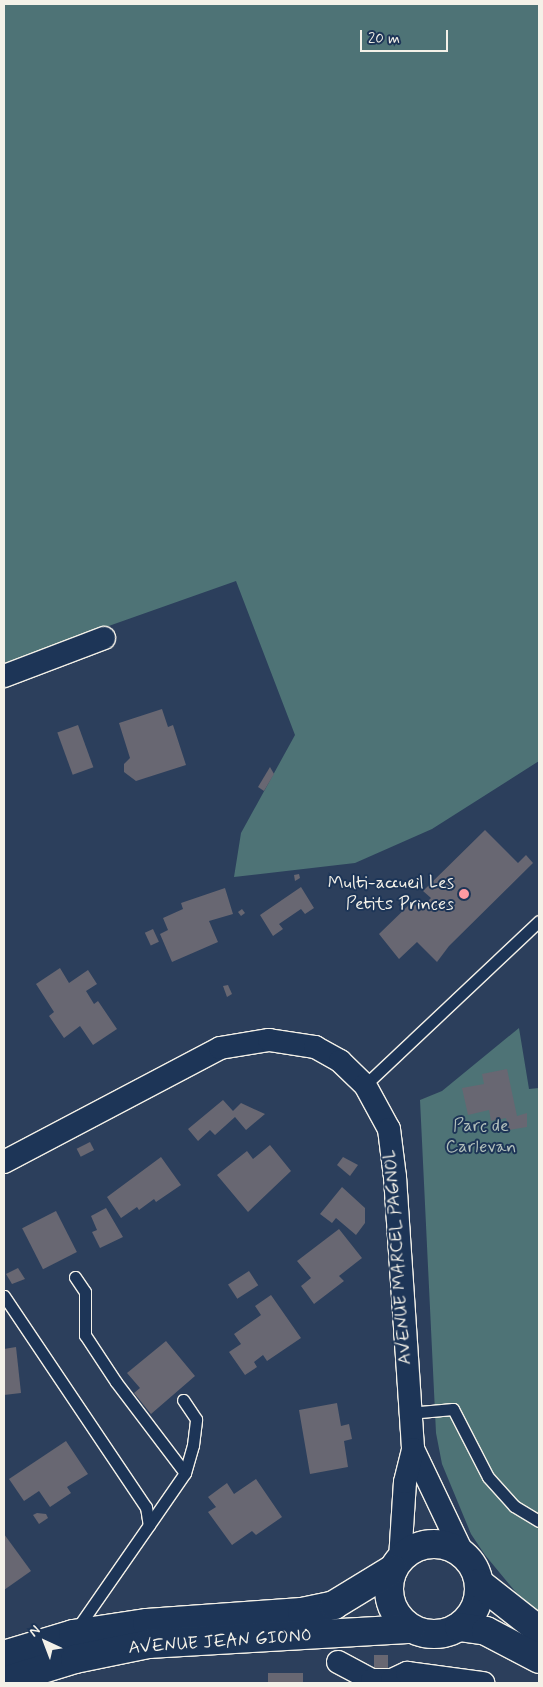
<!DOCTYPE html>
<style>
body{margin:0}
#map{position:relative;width:543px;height:1687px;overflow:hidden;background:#2c3f5c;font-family:Mynerve,sans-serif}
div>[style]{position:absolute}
.green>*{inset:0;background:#4e7376}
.building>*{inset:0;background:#686772;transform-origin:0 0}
.roads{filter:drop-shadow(1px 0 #f4f1e8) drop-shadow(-1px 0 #f4f1e8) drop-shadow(0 1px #f4f1e8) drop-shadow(0 -1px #f4f1e8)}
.service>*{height:11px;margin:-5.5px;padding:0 5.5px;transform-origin:5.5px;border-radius:5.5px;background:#1d3557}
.minor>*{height:22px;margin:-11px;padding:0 11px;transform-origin:11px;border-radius:11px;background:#1d3557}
.secondary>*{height:28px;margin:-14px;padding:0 14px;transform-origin:14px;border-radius:14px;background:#1d3557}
.secondary>.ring{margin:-14px;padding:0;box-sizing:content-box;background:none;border:28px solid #1d3557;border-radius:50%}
.dots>*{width:14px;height:14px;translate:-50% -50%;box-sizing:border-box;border:2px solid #1d3557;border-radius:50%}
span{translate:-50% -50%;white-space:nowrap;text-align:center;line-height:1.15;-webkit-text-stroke:4px #1d3557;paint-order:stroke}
.poi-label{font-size:18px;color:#f4f1e8}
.right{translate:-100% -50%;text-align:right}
.park-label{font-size:18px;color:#b2bfba}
.street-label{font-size:18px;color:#f4f1e8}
.frame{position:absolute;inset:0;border:5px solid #f4f1e8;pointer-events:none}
.north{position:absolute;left:20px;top:1617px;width:50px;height:50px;-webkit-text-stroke:4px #1d3557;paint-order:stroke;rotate:317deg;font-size:14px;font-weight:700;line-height:20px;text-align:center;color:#f4f1e8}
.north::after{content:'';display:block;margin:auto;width:18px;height:22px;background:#f4f1e8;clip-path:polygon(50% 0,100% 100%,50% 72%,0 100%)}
.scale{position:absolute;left:360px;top:30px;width:88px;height:22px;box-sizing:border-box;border:2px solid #f4f1e8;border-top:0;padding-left:6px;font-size:15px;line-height:18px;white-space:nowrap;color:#f4f1e8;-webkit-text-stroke:4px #1d3557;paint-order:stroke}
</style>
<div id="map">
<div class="green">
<div style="clip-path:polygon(4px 4px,539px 4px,539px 761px,432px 829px,355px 863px,234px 877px,241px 833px,295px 735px,236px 581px,4px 663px)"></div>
<div style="clip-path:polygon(519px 1028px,529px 1089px,539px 1088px,539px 1614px,524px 1602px,485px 1555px,471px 1534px,442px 1464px,436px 1433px,420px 1100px,442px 1091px)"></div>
</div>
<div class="building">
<div style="clip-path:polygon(162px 709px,168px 727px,173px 725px,186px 765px,136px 781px,124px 772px,124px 764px,130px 758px,119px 723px)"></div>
<div style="left:78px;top:725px;width:45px;height:22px;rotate:70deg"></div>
<div style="clip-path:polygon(270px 767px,274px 774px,264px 791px,258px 787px)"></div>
<div style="clip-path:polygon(485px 830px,518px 863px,526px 855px,533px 863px,449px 946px,437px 962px,417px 942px,399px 959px,379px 934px,412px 902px,420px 909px,431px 898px,423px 891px)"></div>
<div style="clip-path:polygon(299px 874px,300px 878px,295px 881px,294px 875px)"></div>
<div style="clip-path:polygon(301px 887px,314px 908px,305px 914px,301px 909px,279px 924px,283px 929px,273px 936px,260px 915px)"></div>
<div style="clip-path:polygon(225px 888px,233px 914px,209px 921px,218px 942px,172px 962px,160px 934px,168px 930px,163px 918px,183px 909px,181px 903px)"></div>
<div style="left:242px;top:909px;width:5px;height:5px;rotate:53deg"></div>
<div style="left:153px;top:929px;width:14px;height:9px;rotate:65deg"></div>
<div style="clip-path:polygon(60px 968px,69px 983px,88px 970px,97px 984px,86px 991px,94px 1004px,98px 1001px,117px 1029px,93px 1045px,80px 1026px,64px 1038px,49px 1016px,54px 1012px,36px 984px)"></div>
<div style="clip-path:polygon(228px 985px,232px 994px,227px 997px,223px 986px)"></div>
<div style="clip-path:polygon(507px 1069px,517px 1116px,527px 1113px,527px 1127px,509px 1130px,506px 1118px,491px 1121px,489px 1110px,468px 1115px,462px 1088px,484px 1084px,482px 1074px)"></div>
<div style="clip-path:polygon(223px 1100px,233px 1111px,241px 1103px,265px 1114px,246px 1130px,235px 1117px,215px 1135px,210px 1130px,198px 1141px,188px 1129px)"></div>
<div style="left:90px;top:1142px;width:9px;height:15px;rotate:63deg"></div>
<div style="clip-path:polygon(270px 1145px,291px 1171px,248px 1212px,217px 1175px,247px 1151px,253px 1159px)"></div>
<div style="clip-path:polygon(161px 1157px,181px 1185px,156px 1202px,154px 1199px,139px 1210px,137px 1207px,121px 1218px,107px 1197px)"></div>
<div style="clip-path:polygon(343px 1157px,358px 1165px,350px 1176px,337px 1165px)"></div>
<div style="clip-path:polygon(342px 1187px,365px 1208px,365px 1223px,356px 1235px,336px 1218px,332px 1223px,320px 1214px)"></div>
<div style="clip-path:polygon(106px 1208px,123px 1237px,100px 1248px,92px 1232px,97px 1230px,91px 1216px)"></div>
<div style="left:56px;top:1211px;width:46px;height:38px;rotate:63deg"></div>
<div style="clip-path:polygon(339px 1229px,362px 1258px,339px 1276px,344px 1281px,314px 1304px,301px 1286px,311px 1278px,297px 1261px)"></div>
<div style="clip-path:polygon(18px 1268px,25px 1279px,12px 1284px,6px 1274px)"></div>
<div style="left:249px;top:1271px;width:17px;height:25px;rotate:57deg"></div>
<div style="clip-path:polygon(271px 1295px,301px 1338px,267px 1361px,263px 1355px,254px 1362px,257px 1367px,245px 1375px,229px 1352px,241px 1344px,234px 1334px,261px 1315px,255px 1306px)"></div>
<div style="clip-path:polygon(166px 1341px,195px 1376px,151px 1414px,134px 1393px,140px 1388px,127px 1373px)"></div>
<div style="clip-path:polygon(16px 1347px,21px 1393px,4px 1395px,4px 1349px)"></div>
<div style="clip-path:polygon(337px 1403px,341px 1426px,349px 1424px,352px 1439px,344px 1441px,348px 1467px,310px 1474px,299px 1410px)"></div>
<div style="clip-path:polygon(66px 1441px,88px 1474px,67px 1487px,71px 1493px,50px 1507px,39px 1491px,24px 1501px,9px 1479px)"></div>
<div style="clip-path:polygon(256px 1479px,282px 1517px,256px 1535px,252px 1531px,232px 1545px,208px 1512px,216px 1507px,208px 1497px,227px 1483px,234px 1494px)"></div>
<div style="clip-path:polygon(37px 1513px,46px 1514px,48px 1518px,39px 1524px,33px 1515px)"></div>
<div style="clip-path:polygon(4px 1534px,31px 1571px,4px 1590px)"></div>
<div style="left:388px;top:1655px;width:13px;height:14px;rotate:90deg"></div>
<div style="left:303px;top:1673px;width:10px;height:35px;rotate:90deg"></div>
</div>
<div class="roads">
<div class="service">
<div style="left:365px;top:1085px;width:239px;rotate:-43.3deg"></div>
<div style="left:75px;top:1277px;width:18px;rotate:56deg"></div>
<div style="left:85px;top:1292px;width:43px;rotate:90deg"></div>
<div style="left:85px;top:1335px;width:56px;rotate:56.6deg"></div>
<div style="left:116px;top:1382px;width:114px;rotate:52.8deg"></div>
<div style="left:4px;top:1296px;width:254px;rotate:56.1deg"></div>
<div style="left:146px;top:1507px;width:18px;rotate:81deg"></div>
<div style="left:149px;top:1525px;width:128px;rotate:124.8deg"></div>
<div style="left:409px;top:1413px;width:44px;rotate:-5.2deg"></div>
<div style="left:453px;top:1409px;width:76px;rotate:62.8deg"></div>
<div style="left:488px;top:1477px;width:39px;rotate:48deg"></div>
<div style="left:514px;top:1506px;width:29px;rotate:31deg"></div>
<div style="left:149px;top:1525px;width:63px;rotate:-55.3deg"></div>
<div style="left:185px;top:1473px;width:29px;rotate:-74deg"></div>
<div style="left:193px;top:1445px;width:26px;rotate:-83deg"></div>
<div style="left:196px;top:1419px;width:23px;rotate:-124deg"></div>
</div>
<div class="minor">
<div style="left:4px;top:676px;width:107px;rotate:-20.8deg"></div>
<div style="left:4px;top:1162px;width:244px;rotate:-27.8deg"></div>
<div style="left:220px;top:1048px;width:50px;rotate:-9.3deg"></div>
<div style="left:269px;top:1040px;width:47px;rotate:8.7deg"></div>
<div style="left:315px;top:1047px;width:29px;rotate:29deg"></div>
<div style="left:340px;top:1061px;width:35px;rotate:44deg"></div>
<div style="left:365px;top:1085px;width:50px;rotate:61.4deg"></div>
<div style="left:389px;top:1129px;width:48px;rotate:82.9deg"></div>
<div style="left:395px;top:1177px;width:273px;rotate:86.2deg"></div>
<div style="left:413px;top:1449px;width:116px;rotate:64.5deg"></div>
<div style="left:400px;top:1559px;width:77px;rotate:-86.3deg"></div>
<div style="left:405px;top:1482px;width:34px;rotate:-76deg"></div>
<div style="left:338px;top:1662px;width:38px;rotate:28deg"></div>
<div style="left:372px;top:1680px;width:20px"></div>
<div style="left:392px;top:1680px;width:17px;rotate:-25deg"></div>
<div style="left:407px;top:1673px;width:77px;rotate:7.5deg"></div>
</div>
<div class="secondary">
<div class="ring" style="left:389px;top:1544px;width:62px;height:62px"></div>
<div style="left:479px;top:1583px;width:76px;rotate:38.1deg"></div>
<div style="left:459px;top:1627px;width:27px;rotate:8deg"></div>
<div style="left:486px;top:1631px;width:60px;rotate:27.8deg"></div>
<div style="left:4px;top:1655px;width:72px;rotate:-16.9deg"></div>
<div style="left:73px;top:1634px;width:75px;rotate:-8.5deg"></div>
<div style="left:147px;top:1623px;width:155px;rotate:-4.1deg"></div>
<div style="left:302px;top:1612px;width:33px;rotate:-12deg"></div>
<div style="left:334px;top:1605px;width:69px;rotate:-31.4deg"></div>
<div style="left:4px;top:1681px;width:74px;rotate:-17.2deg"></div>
<div style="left:75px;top:1659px;width:76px;rotate:-11.5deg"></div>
<div style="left:149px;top:1644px;width:262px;rotate:-3.3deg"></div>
</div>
</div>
<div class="dots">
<div style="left:464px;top:894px;background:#ff9aa2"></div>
</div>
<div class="poi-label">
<span class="right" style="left:454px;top:894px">Multi-accueil Les<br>Petits Princes</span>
</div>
<div class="park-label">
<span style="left:481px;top:1137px">Parc de<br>Carlevan</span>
</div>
<div class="street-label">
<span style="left:398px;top:1257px;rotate:-94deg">AVENUE MARCEL PAGNOL</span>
<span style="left:220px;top:1642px;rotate:-4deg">AVENUE JEAN GIONO</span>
</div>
<div class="frame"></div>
<div class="north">N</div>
<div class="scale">20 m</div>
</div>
